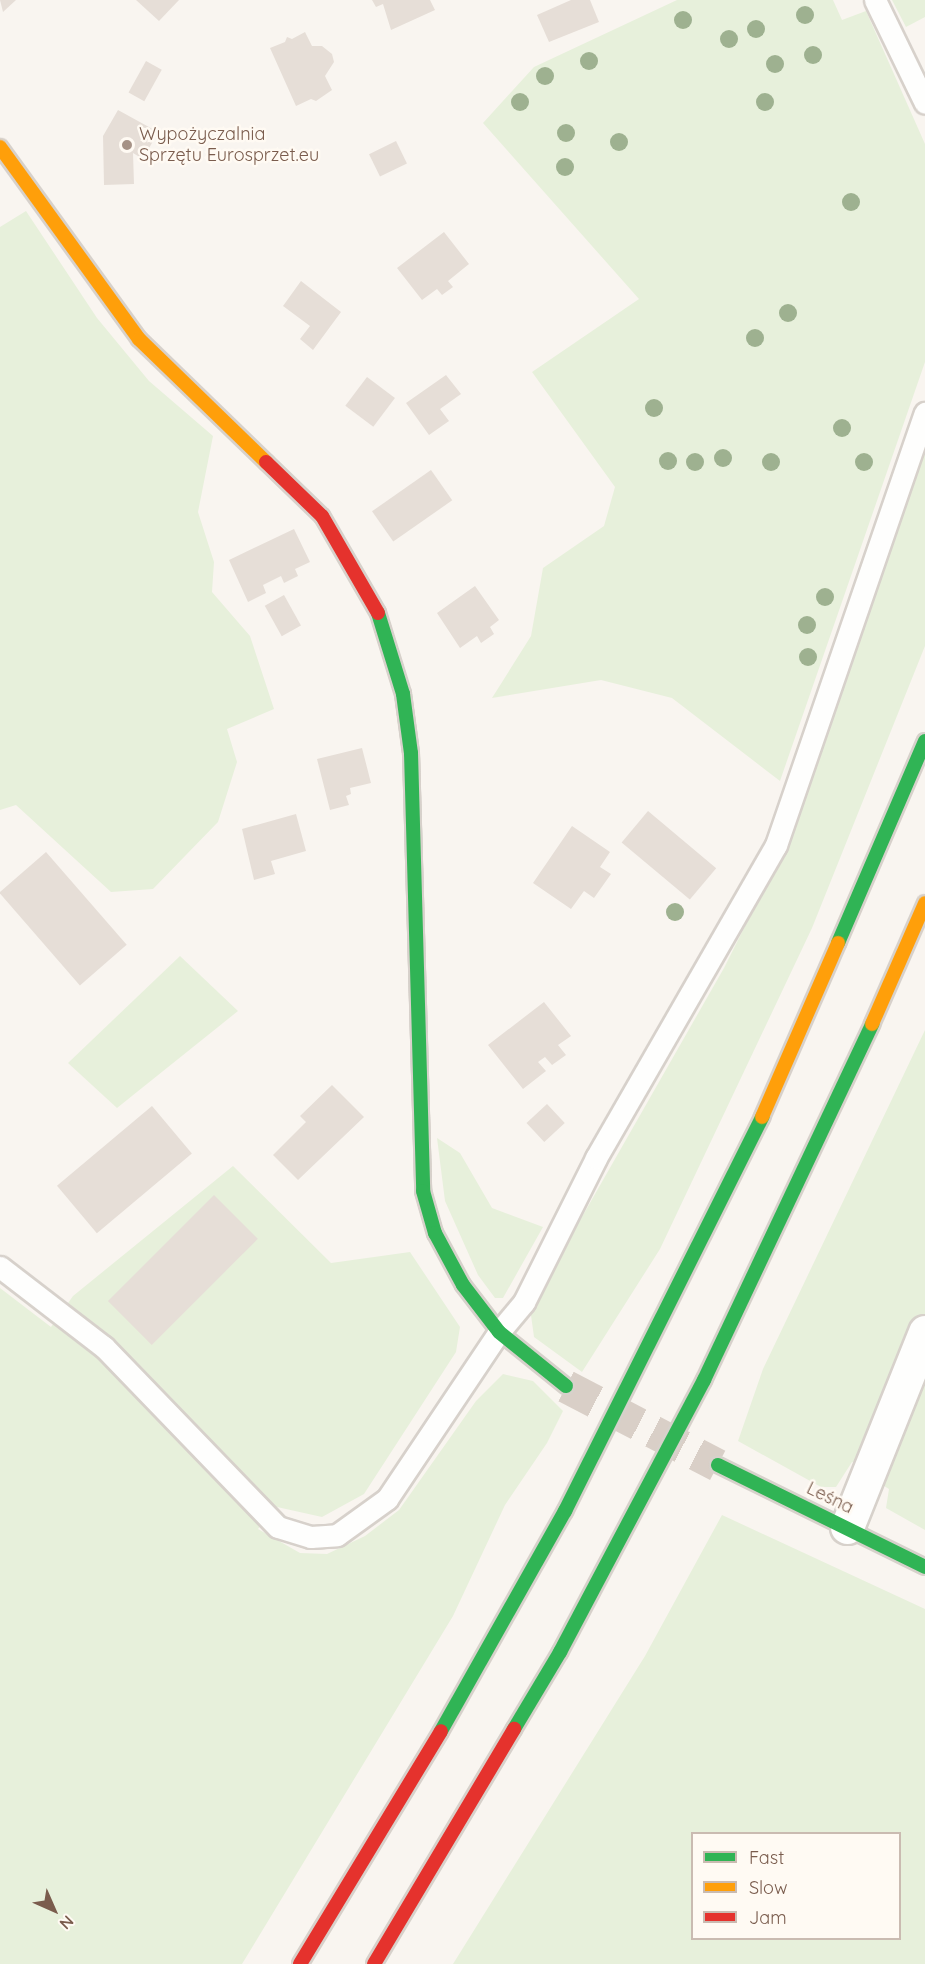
<!DOCTYPE html>
<meta charset="utf-8">
<style>
body{margin:0}
#map{position:relative;width:925px;height:1964px;overflow:hidden;background:#f9f5f0;font-family:Quicksand,sans-serif}
div>[style]{position:absolute}
.green>*{inset:0;background:#e7f0db}
.building>*{inset:0;background:#e6ded7;transform-origin:0 0}
.secondary-tunnel>*{height:33px;margin-top:-16.5px;transform-origin:0;background:repeating-linear-gradient(90deg,#d9cfc7 0 33px,transparent 0 49px)}
.roads{filter:drop-shadow(2px 0 #d7d1cb) drop-shadow(-2px 0 #d7d1cb) drop-shadow(0 2px #d7d1cb) drop-shadow(0 -2px #d7d1cb)}
.lane>*{height:21px;margin:-10.5px;padding:0 10.5px;transform-origin:10.5px;border-radius:10.5px;background:#fefefd}
.street>*{height:33px;margin:-16.5px;padding:0 16.5px;transform-origin:16.5px;border-radius:16.5px;background:#fefefd}
.fast>*{height:14px;margin:-7px;padding:0 7px;transform-origin:7px;border-radius:7px;background:#30b455}
.slow>*{height:14px;margin:-7px;padding:0 7px;transform-origin:7px;border-radius:7px;background:#ff9f0a}
.jam>*{height:14px;margin:-7px;padding:0 7px;transform-origin:7px;border-radius:7px;background:#e5322d}
.trees>*{width:18px;height:18px;margin:-9px;border-radius:50%;background:#9eb190}
.dots>*{width:16px;height:16px;translate:-50% -50%;box-sizing:border-box;border:3px solid #fffaf3;border-radius:50%}
span{translate:-50% -50%;white-space:nowrap;text-align:center;line-height:1.15;-webkit-text-stroke:5px #fffaf3;paint-order:stroke}
.poi-label{font-size:18px;color:#7a5c4d}
.left{translate:0 -50%;text-align:left}
.street-label{font-size:18px;color:#7a5c4d}
.legend{position:absolute;left:691px;top:1832px;width:210px;height:108px;box-sizing:border-box;background:#fffaf3;border:2px solid #cabbb1;margin:0;padding:8px 10px;list-style:none;font-size:18px;color:#7a5c4d}
.legend li{display:flex;align-items:center;gap:12px;height:30px}
.legend b{width:30px;border:2px solid #cabbb1}
.north{position:absolute;left:24px;top:1880px;width:60px;height:60px;-webkit-text-stroke:4px #fffaf3;paint-order:stroke;rotate:135deg;font-size:16px;font-weight:700;line-height:24px;text-align:center;color:#7a5c4d}
.north::after{content:'';display:block;margin:auto;width:21px;height:27px;background:#7a5c4d;clip-path:polygon(50% 0,100% 100%,50% 72%,0 100%)}
</style>
<div id="map">
<div class="green">
<div style="clip-path:polygon(677px 0,833px 0,842px 20px,866px 11px,925px 144px,925px 362px,780px 781px,672px 698px,601px 680px,492px 698px,531px 636px,543px 568px,604px 526px,615px 487px,532px 372px,639px 299px,483px 123px,534px 67px)"></div>
<div style="clip-path:polygon(892px 0,925px 0,925px 17px,906px 27px)"></div>
<div style="clip-path:polygon(26px 211px,97px 318px,149px 381px,213px 436px,198px 512px,214px 562px,212px 592px,250px 636px,274px 709px,227px 729px,237px 762px,218px 822px,153px 889px,111px 892px,16px 805px,0 810px,0 227px)"></div>
<div style="clip-path:polygon(925px 443px,925px 646px,812px 928px,660px 1249px,582px 1372px,534px 1337px,530px 1308px,724px 968px,794px 828px)"></div>
<div style="clip-path:polygon(180px 956px,238px 1011px,117px 1108px,68px 1063px)"></div>
<div style="clip-path:polygon(925px 1030px,925px 1314px,859px 1465px,852px 1462px,836px 1487px,821px 1487px,738px 1441px,763px 1369px)"></div>
<div style="clip-path:polygon(437px 1138px,460px 1153px,492px 1208px,543px 1227px,503px 1298px,495px 1298px,478px 1275px,445px 1201px)"></div>
<div style="clip-path:polygon(233px 1166px,331px 1263px,410px 1252px,460px 1327px,456px 1352px,364px 1494px,322px 1517px,277px 1507px,258px 1529px,300px 1553px,327px 1554px,365px 1536px,399px 1510px,476px 1401px,503px 1374px,533px 1381px,563px 1411px,547px 1443px,505px 1505px,453px 1616px,242px 1964px,0 1964px,0 1288px,51px 1327px,73px 1296px)"></div>
<div style="clip-path:polygon(925px 1368px,925px 1530px,886px 1508px,889px 1489px,881px 1484px)"></div>
<div style="clip-path:polygon(evenodd,722px 1515px,925px 1609px,925px 1964px,453px 1964px,645px 1656px,722px 1515px,692px 1834px,900px 1834px,900px 1938px,692px 1938px,692px 1834px)"></div>
</div>
<div class="building">
<div style="clip-path:polygon(0 0,16px 0,3px 12px)"></div>
<div style="clip-path:polygon(136px 0,179px 0,159px 21px)"></div>
<div style="clip-path:polygon(372px 0,430px 0,435px 10px,391px 30px,383px 4px,376px 7px)"></div>
<div style="clip-path:polygon(571px 0,590px 0,599px 22px,549px 42px,537px 15px)"></div>
<div style="clip-path:polygon(305px 32px,312px 46px,322px 46px,332px 54px,334px 62px,325px 76px,332px 90px,316px 101px,311px 99px,296px 106px,270px 48px,285px 42px,287px 37px,292px 39px)"></div>
<div style="left:146px;top:61px;width:18px;height:36px;rotate:29deg"></div>
<div style="clip-path:polygon(118px 110px,158px 132px,143px 159px,133px 153px,134px 184px,104px 185px,103px 136px)"></div>
<div style="left:396px;top:141px;width:25px;height:30px;rotate:64deg"></div>
<div style="clip-path:polygon(444px 232px,469px 264px,448px 281px,453px 287px,442px 295px,437px 289px,422px 300px,397px 268px)"></div>
<div style="clip-path:polygon(301px 281px,341px 312px,313px 350px,300px 339px,310px 326px,283px 306px)"></div>
<div style="clip-path:polygon(446px 375px,461px 394px,440px 409px,449px 421px,429px 435px,406px 403px)"></div>
<div style="left:367px;top:377px;width:35px;height:36px;rotate:37deg"></div>
<div style="left:431px;top:470px;width:37px;height:72px;rotate:55deg"></div>
<div style="clip-path:polygon(294px 529px,310px 562px,295px 569px,298px 576px,284px 583px,281px 576px,263px 585px,266px 593px,248px 602px,229px 560px)"></div>
<div style="clip-path:polygon(475px 586px,499px 620px,490px 627px,494px 634px,481px 643px,477px 636px,460px 648px,437px 613px)"></div>
<div style="left:284px;top:595px;width:35px;height:22px;rotate:61deg"></div>
<div style="clip-path:polygon(362px 748px,371px 783px,350px 788px,351px 794px,346px 796px,349px 805px,330px 810px,317px 759px)"></div>
<div style="left:648px;top:811px;width:89px;height:41px;rotate:40deg"></div>
<div style="clip-path:polygon(296px 814px,306px 851px,271px 861px,275px 874px,254px 880px,242px 829px)"></div>
<div style="clip-path:polygon(572px 826px,610px 852px,600px 867px,611px 874px,594px 898px,584px 891px,571px 909px,533px 883px)"></div>
<div style="left:46px;top:852px;width:123px;height:62px;rotate:49deg"></div>
<div style="clip-path:polygon(544px 1002px,571px 1036px,558px 1045px,566px 1055px,552px 1065px,545px 1057px,538px 1062px,546px 1071px,523px 1089px,488px 1045px)"></div>
<div style="clip-path:polygon(332px 1085px,364px 1117px,298px 1180px,273px 1155px,306px 1122px,300px 1116px)"></div>
<div style="left:547px;top:1104px;width:26px;height:28px;rotate:47deg"></div>
<div style="left:152px;top:1106px;width:62px;height:124px;rotate:50deg"></div>
<div style="left:214px;top:1195px;width:62px;height:150px;rotate:45deg"></div>
</div>
<div class="secondary-tunnel">
<div style="left:566px;top:1386px;width:171px;rotate:27.5deg"></div>
</div>
<div class="roads">
<div class="lane">
<div style="left:875px;top:0;width:114px;rotate:64.1deg"></div>
<div style="left:0;top:1267px;width:131px;rotate:37.6deg"></div>
<div style="left:104px;top:1347px;width:250px;rotate:46deg"></div>
<div style="left:278px;top:1527px;width:34px;rotate:17deg"></div>
<div style="left:311px;top:1537px;width:26px;rotate:-4deg"></div>
<div style="left:337px;top:1535px;width:62px;rotate:-35.8deg"></div>
<div style="left:387px;top:1499px;width:201px;rotate:-56.2deg"></div>
<div style="left:499px;top:1332px;width:39px;rotate:-50deg"></div>
<div style="left:524px;top:1302px;width:161px;rotate:-63.4deg"></div>
<div style="left:596px;top:1158px;width:361px;rotate:-60.1deg"></div>
<div style="left:776px;top:845px;width:457px;rotate:-71deg"></div>
</div>
<div class="street">
<div style="left:847px;top:1527px;width:210px;rotate:-68.2deg"></div>
</div>
<div class="fast">
<div style="left:378px;top:613px;width:85px;rotate:72.8deg"></div>
<div style="left:403px;top:694px;width:60px;rotate:82.3deg"></div>
<div style="left:411px;top:753px;width:438px;rotate:88.4deg"></div>
<div style="left:423px;top:1191px;width:44px;rotate:74.1deg"></div>
<div style="left:435px;top:1233px;width:59px;rotate:61.7deg"></div>
<div style="left:463px;top:1285px;width:59px;rotate:52.5deg"></div>
<div style="left:499px;top:1332px;width:86px;rotate:38.9deg"></div>
<div style="left:838px;top:943px;width:220px;rotate:-66.7deg"></div>
<div style="left:718px;top:1465px;width:231px;rotate:26.2deg"></div>
<div style="left:514px;top:1729px;width:90px;rotate:-59.1deg"></div>
<div style="left:560px;top:1652px;width:308px;rotate:-62.1deg"></div>
<div style="left:704px;top:1380px;width:394px;rotate:-64.7deg"></div>
<div style="left:441px;top:1731px;width:253px;rotate:-60.6deg"></div>
<div style="left:565px;top:1511px;width:441px;rotate:-63.4deg"></div>
</div>
<div class="slow">
<div style="left:0;top:147px;width:237px;rotate:54.1deg"></div>
<div style="left:139px;top:339px;width:177px;rotate:44.1deg"></div>
<div style="left:872px;top:1024px;width:132px;rotate:-66.3deg"></div>
<div style="left:762px;top:1117px;width:190px;rotate:-66.4deg"></div>
</div>
<div class="jam">
<div style="left:266px;top:462px;width:78px;rotate:44deg"></div>
<div style="left:322px;top:516px;width:112px;rotate:60deg"></div>
<div style="left:300px;top:1964px;width:272px;rotate:-58.8deg"></div>
<div style="left:374px;top:1964px;width:274px;rotate:-59.2deg"></div>
</div>
</div>
<div class="trees">
<div style="left:805px;top:15px"></div>
<div style="left:683px;top:20px"></div>
<div style="left:756px;top:29px"></div>
<div style="left:729px;top:39px"></div>
<div style="left:813px;top:55px"></div>
<div style="left:589px;top:61px"></div>
<div style="left:775px;top:64px"></div>
<div style="left:545px;top:76px"></div>
<div style="left:520px;top:102px"></div>
<div style="left:765px;top:102px"></div>
<div style="left:566px;top:133px"></div>
<div style="left:619px;top:142px"></div>
<div style="left:565px;top:167px"></div>
<div style="left:851px;top:202px"></div>
<div style="left:788px;top:313px"></div>
<div style="left:755px;top:338px"></div>
<div style="left:654px;top:408px"></div>
<div style="left:842px;top:428px"></div>
<div style="left:723px;top:458px"></div>
<div style="left:668px;top:461px"></div>
<div style="left:695px;top:462px"></div>
<div style="left:771px;top:462px"></div>
<div style="left:864px;top:462px"></div>
<div style="left:825px;top:597px"></div>
<div style="left:807px;top:625px"></div>
<div style="left:808px;top:657px"></div>
<div style="left:675px;top:912px"></div>
</div>
<div class="dots">
<div style="left:127px;top:145px;background:#a69286"></div>
</div>
<div class="poi-label">
<span class="left" style="left:139px;top:145px">Wypożyczalnia<br>Sprzętu Eurosprzet.eu</span>
</div>
<div class="street-label">
<span style="left:830px;top:1498px;rotate:26deg">Leśna</span>
</div>
<ul class="legend">
<li><b style="height:8px;background:#30b455"></b>Fast</li>
<li><b style="height:8px;background:#ff9f0a"></b>Slow</li>
<li><b style="height:8px;background:#e5322d"></b>Jam</li>
</ul>
<div class="north">N</div>
</div>
